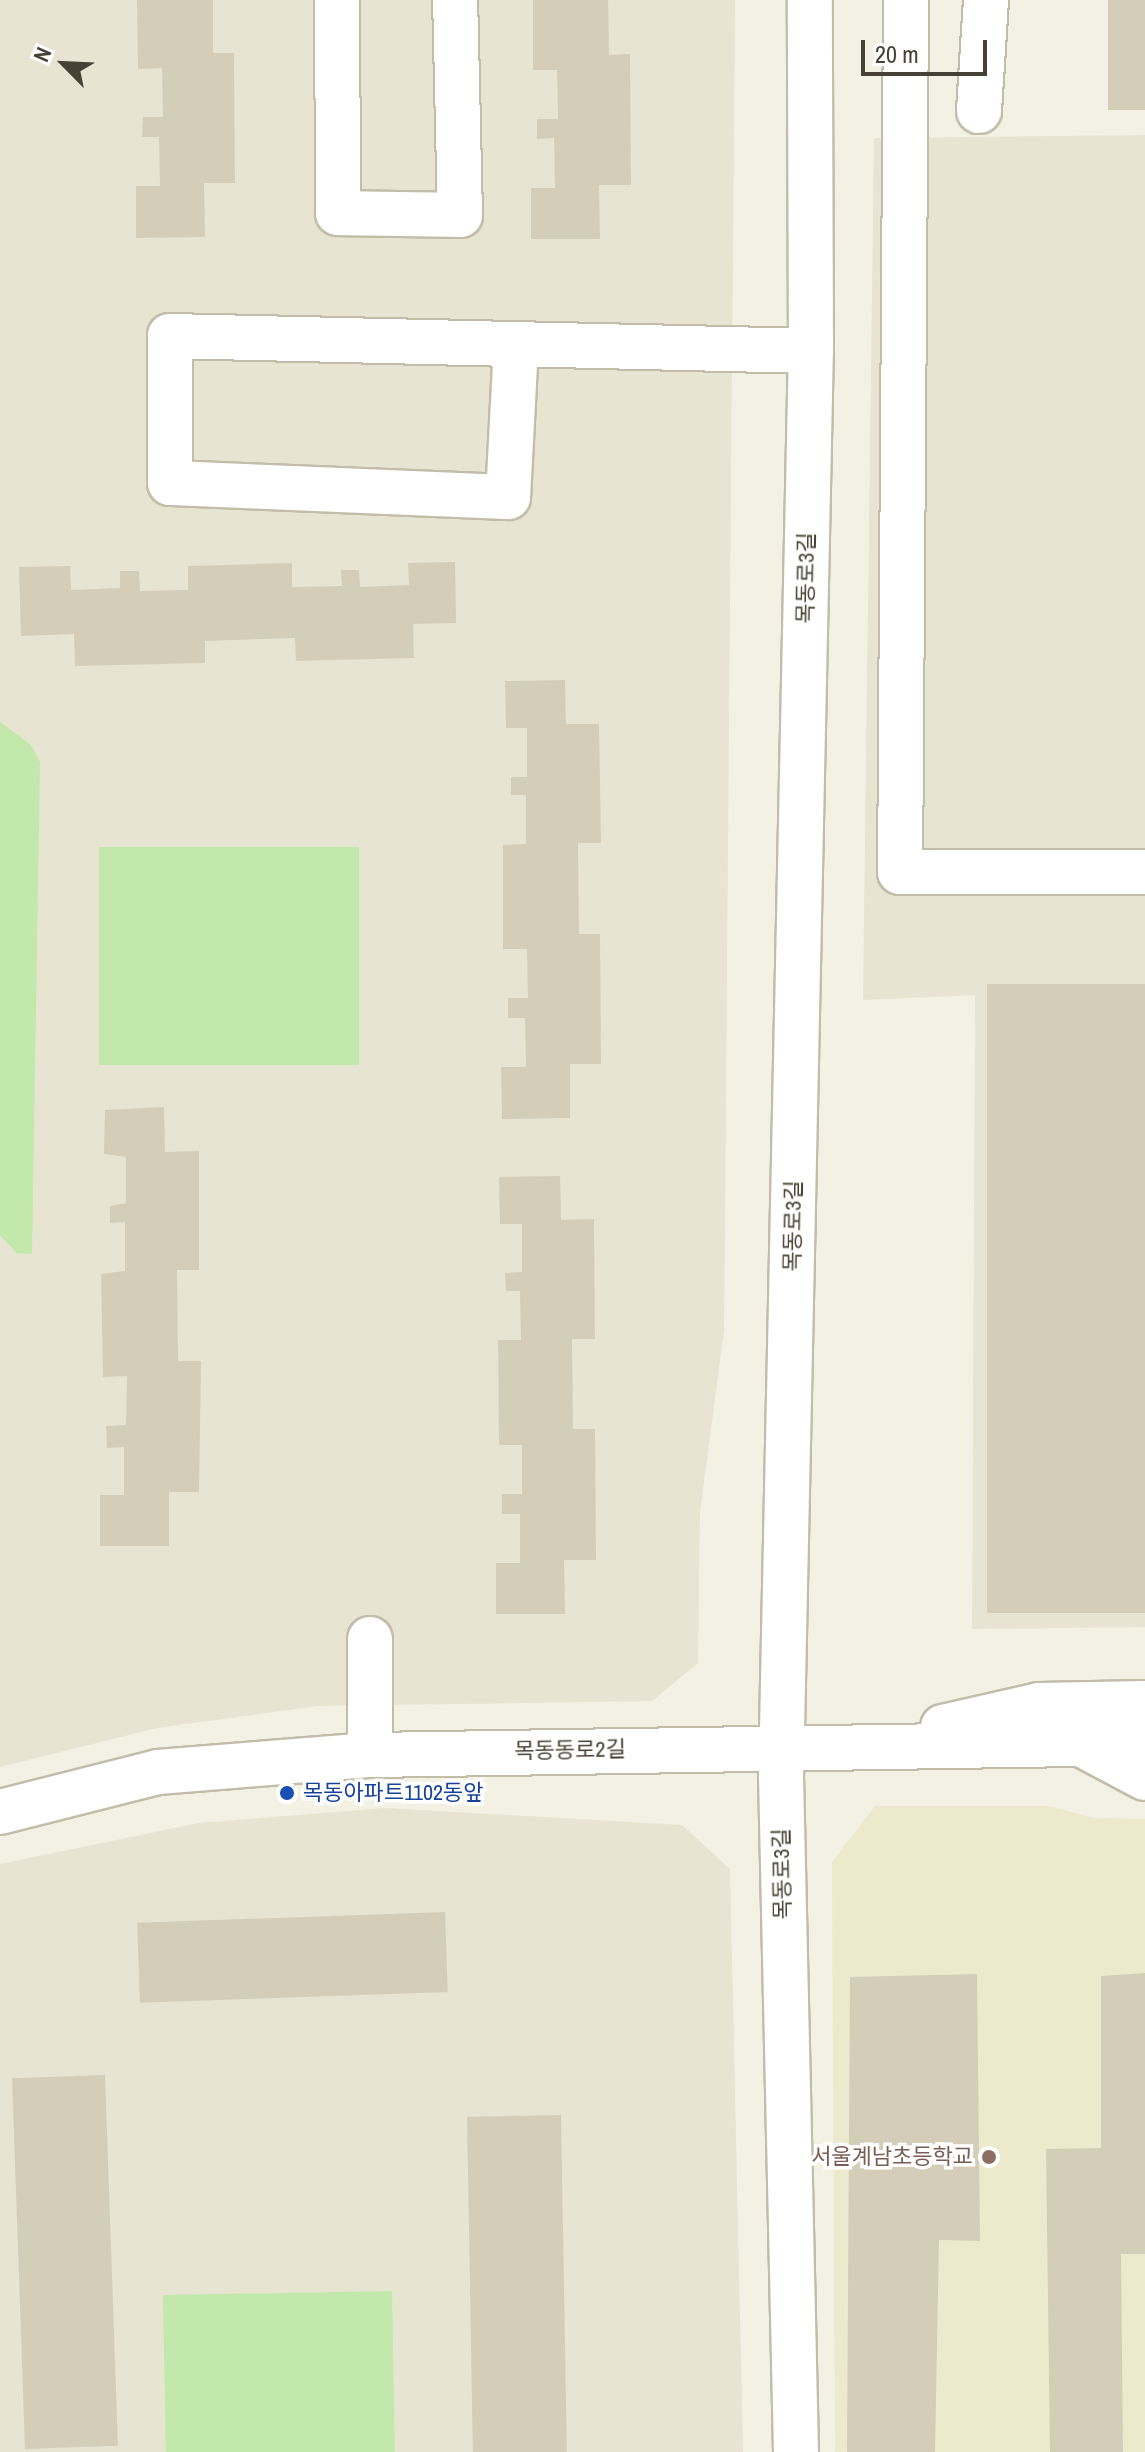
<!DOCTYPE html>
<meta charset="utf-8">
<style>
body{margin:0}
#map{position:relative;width:1145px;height:2452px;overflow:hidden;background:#f2f1e4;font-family:"Archivo Narrow","Noto Sans KR",sans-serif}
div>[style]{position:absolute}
.residential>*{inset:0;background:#e7e4d2}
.education>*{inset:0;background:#ece9cd}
.green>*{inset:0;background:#c2e8ab;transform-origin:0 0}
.building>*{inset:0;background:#d4ceb9;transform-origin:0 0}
.roads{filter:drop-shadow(2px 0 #c1bda9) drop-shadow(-2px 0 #c1bda9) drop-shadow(0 2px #c1bda9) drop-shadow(0 -2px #c1bda9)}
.minor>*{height:44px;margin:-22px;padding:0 22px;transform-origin:22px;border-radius:22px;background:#fff}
.dots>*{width:22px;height:22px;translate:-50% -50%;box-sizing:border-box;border:4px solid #fff;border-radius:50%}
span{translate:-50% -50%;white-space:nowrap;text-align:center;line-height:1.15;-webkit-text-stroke:7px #fff;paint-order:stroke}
.street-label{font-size:22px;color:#454134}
.transit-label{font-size:22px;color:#164399}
.left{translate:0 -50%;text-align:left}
.education-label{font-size:22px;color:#785e54}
.right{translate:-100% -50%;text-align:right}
.north{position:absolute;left:24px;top:24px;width:80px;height:80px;-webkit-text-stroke:6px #fff;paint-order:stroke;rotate:294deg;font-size:22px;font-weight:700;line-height:32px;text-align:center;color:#454134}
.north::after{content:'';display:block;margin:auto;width:28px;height:36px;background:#454134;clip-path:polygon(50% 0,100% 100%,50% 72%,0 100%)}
.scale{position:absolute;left:861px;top:40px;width:126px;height:36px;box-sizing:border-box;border:4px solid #454134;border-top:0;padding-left:10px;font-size:24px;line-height:28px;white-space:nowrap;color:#454134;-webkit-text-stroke:6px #fff;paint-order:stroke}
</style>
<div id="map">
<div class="residential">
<div style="clip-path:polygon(0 0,735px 0,724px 1331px,700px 1512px,698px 1663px,652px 1701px,318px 1706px,157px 1728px,0 1767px)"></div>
<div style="clip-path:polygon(1145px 135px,1145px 1627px,972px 1629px,975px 995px,863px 1000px,874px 138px)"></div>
<div style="clip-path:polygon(385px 1808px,682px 1825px,730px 1869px,743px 2452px,0 2452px,0 1864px,199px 1823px)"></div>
</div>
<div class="education">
<div style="clip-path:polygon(875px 1806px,1049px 1806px,1094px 1818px,1145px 1819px,1145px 2452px,835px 2452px,832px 1862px)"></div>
</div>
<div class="green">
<div style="clip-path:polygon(0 722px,31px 745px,40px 762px,32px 1254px,17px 1253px,0 1235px)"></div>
<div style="left:99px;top:847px;width:260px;height:218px"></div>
<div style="left:392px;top:2291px;width:161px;height:229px;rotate:89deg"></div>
</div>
<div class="building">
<div style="clip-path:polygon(137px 0,213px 0,213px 53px,234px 53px,235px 183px,204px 183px,205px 237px,136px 238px,136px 186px,160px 186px,159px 137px,142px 137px,143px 117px,163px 117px,162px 68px,138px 69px)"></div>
<div style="clip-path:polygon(533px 0,608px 0,609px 55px,630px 54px,631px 185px,599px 185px,600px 239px,531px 239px,531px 188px,555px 188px,554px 138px,537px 139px,537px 119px,558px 119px,557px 70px,533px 70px)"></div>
<div style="left:1108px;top:0;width:37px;height:110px"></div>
<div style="clip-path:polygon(455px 562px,456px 623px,413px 624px,414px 658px,296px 661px,295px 638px,205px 641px,205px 663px,75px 666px,74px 634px,21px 636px,19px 567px,70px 566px,71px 590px,120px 588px,120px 571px,139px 571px,140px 591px,188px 590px,188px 566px,292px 563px,292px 587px,342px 586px,341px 570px,359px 570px,360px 587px,409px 585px,408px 563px)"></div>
<div style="clip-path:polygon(565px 680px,566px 724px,599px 724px,601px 843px,578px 843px,579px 934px,600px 934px,601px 1064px,570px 1064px,570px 1118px,502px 1119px,501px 1067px,526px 1067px,525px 1018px,508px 1018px,508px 998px,528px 998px,527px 949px,503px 949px,503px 845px,526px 844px,526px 795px,511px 795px,511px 777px,527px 777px,527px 728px,506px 728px,505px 681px)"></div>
<div style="left:1145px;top:984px;width:629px;height:158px;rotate:90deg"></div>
<div style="clip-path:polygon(164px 1107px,165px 1152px,199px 1151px,199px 1270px,177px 1270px,178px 1361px,201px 1361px,199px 1492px,169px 1492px,169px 1546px,100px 1546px,100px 1495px,124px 1495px,124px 1447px,107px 1448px,106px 1426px,126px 1425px,127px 1376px,103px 1377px,101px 1274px,125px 1271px,125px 1222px,110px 1223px,110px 1206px,126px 1203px,126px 1157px,104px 1154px,105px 1110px)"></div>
<div style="clip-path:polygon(560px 1176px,561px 1220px,594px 1219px,595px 1339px,572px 1339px,573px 1429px,595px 1429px,596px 1560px,564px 1560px,565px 1614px,496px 1614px,496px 1563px,520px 1563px,520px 1514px,502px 1514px,502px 1494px,522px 1494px,522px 1445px,499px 1445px,498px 1340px,521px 1340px,520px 1291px,506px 1291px,505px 1273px,522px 1272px,522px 1224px,500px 1224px,499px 1177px)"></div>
<div style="left:445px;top:1912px;width:80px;height:308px;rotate:88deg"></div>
<div style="clip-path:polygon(1145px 1973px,1145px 2254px,1121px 2254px,1123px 2452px,1050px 2452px,1046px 2149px,1101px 2148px,1101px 1976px)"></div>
<div style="clip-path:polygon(977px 1974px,980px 2241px,939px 2240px,935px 2452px,847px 2452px,850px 1977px)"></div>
<div style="left:105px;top:2075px;width:371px;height:93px;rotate:88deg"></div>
<div style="left:561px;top:2115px;width:337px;height:94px;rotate:89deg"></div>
</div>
<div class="roads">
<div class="minor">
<div style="left:337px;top:0;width:213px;rotate:89.7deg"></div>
<div style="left:338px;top:213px;width:122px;rotate:0.9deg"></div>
<div style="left:460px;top:215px;width:215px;rotate:-91.3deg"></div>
<div style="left:906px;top:0;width:872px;rotate:90.39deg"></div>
<div style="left:900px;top:872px;width:245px"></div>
<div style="left:979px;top:111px;width:111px;rotate:-86.4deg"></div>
<div style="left:516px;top:345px;width:152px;rotate:93deg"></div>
<div style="left:508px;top:497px;width:338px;rotate:-177.6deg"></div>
<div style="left:170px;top:483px;width:147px;rotate:-90deg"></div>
<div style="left:170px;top:336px;width:641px;rotate:1.34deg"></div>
<div style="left:370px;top:1639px;width:116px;rotate:90deg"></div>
<div style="left:943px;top:1727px;width:98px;rotate:-12.9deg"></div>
<div style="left:1039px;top:1705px;width:106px;rotate:-1.1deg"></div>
<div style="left:1081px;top:1744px;width:72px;rotate:28deg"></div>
<div style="left:0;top:1812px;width:163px;rotate:-14.2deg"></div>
<div style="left:158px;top:1772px;width:213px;rotate:-4.6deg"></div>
<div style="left:370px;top:1755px;width:775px;rotate:-0.89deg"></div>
<div style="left:796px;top:2452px;width:674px;rotate:-91.27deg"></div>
<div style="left:781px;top:1778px;width:1427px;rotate:-88.8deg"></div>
<div style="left:811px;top:351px;width:351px;rotate:-90.2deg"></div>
</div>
</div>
<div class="dots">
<div style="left:287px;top:1793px;background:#1a4fb4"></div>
<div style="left:989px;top:2157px;background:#8d6e63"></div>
</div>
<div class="street-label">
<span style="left:806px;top:578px;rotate:-89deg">목동로3길</span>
<span style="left:793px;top:1226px;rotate:-89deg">목동로3길</span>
<span style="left:570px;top:1750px;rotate:-1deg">목동동로2길</span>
<span style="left:782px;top:1874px;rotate:-91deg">목동로3길</span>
</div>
<div class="transit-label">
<span class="left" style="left:303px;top:1793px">목동아파트1102동앞</span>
</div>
<div class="education-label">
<span class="right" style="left:973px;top:2157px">서울계남초등학교</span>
</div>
<div class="north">N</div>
<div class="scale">20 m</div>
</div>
